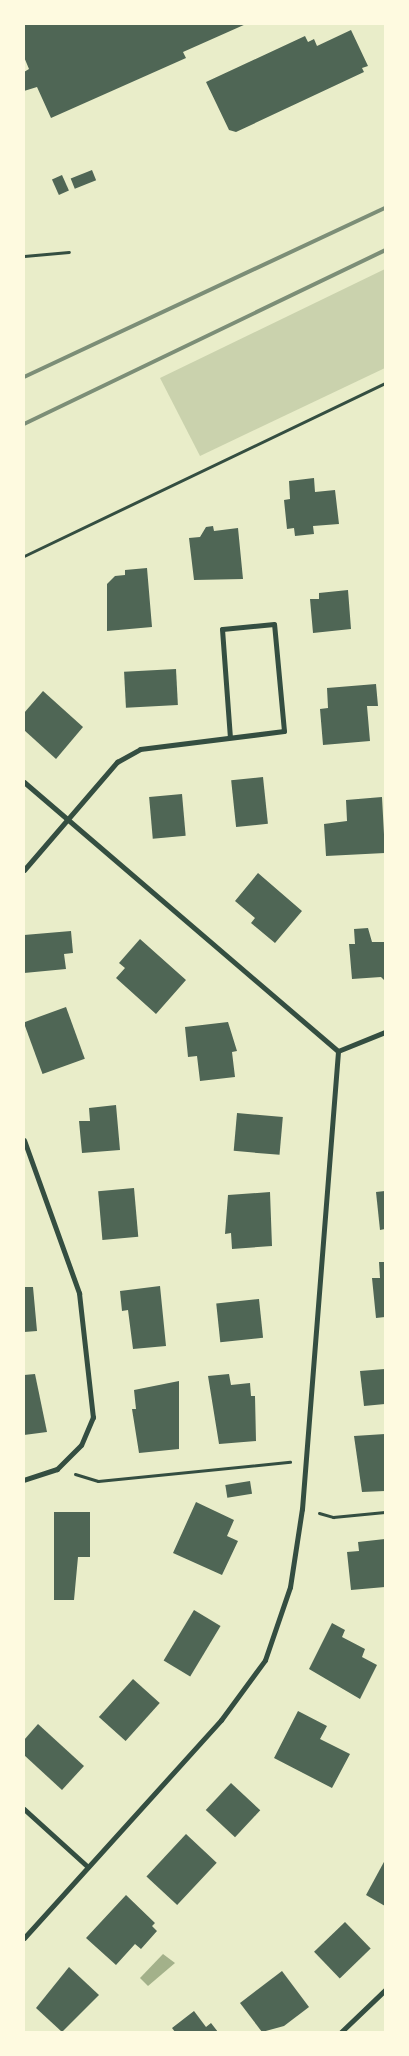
<!DOCTYPE html>
<style>
body{margin:0}
#map{position:relative;width:409px;height:2056px;overflow:hidden;background:#e9edc9;font-family:Poppins,sans-serif}
div>[style]{position:absolute}
.green>*{inset:0;background:#cad2ad}
.water>*{inset:0;background:#a3b18a}
.building>*{inset:0;background:#4f6655;transform-origin:0 0}
.path>*{height:3px;margin:-1.5px;padding:0 1.5px;transform-origin:1.5px;border-radius:1.5px;background:#344e41}
.minor>*{height:5px;margin:-2.5px;padding:0 2.5px;transform-origin:2.5px;border-radius:2.5px;background:#344e41}
.rail>*{height:4px;margin:-2px;padding:0 2px;transform-origin:2px;border-radius:2px;background:#7c8e77}
span{translate:-50% -50%;white-space:nowrap;text-align:center;line-height:1.15;-webkit-text-stroke:5px #fefae0;paint-order:stroke}
.frame{position:absolute;inset:0;border:25px solid #fefae0;pointer-events:none}
</style>
<div id="map">
<div class="green">
<div style="clip-path:polygon(385px 269px,385px 368px,200px 456px,160px 378px)"></div>
</div>
<div class="water">
<div style="clip-path:polygon(163px 1954px,175px 1963px,148px 1986px,140px 1978px)"></div>
</div>
<div class="building">
<div style="clip-path:polygon(24px 24px,246px 24px,183px 52px,186px 58px,51px 118px,37px 87px,24px 91px,24px 72px,29px 69px,24px 57px)"></div>
<div style="clip-path:polygon(351px 30px,368px 66px,362px 68px,364px 72px,236px 132px,229px 130px,206px 82px,305px 36px,308px 42px,314px 39px,317px 46px)"></div>
<div style="left:92px;top:170px;width:11px;height:23px;rotate:68deg"></div>
<div style="left:62px;top:175px;width:17px;height:11px;rotate:66deg"></div>
<div style="clip-path:polygon(314px 478px,315px 492px,335px 490px,339px 524px,313px 526px,314px 534px,295px 536px,294px 528px,287px 529px,284px 500px,290px 499px,289px 481px)"></div>
<div style="clip-path:polygon(213px 526px,214px 531px,238px 528px,243px 579px,194px 580px,189px 538px,200px 537px,206px 527px)"></div>
<div style="clip-path:polygon(147px 568px,152px 627px,107px 631px,107px 584px,115px 576px,125px 575px,125px 570px)"></div>
<div style="clip-path:polygon(348px 590px,351px 629px,313px 633px,310px 599px,319px 599px,319px 593px)"></div>
<div style="left:176px;top:669px;width:36px;height:52px;rotate:87deg"></div>
<div style="clip-path:polygon(376px 684px,378px 706px,367px 706px,370px 741px,323px 745px,320px 709px,328px 708px,327px 688px)"></div>
<div style="clip-path:polygon(43px 691px,83px 727px,56px 759px,24px 730px,24px 713px)"></div>
<div style="left:263px;top:777px;width:47px;height:32px;rotate:84deg"></div>
<div style="left:182px;top:794px;width:42px;height:33px;rotate:85deg"></div>
<div style="clip-path:polygon(382px 797px,385px 853px,326px 856px,324px 824px,347px 821px,346px 800px)"></div>
<div style="clip-path:polygon(258px 873px,302px 911px,275px 943px,251px 923px,255px 918px,235px 901px)"></div>
<div style="clip-path:polygon(368px 928px,372px 942px,385px 942px,385px 981px,381px 977px,352px 979px,349px 944px,355px 944px,354px 929px)"></div>
<div style="clip-path:polygon(71px 931px,73px 953px,64px 954px,66px 969px,24px 973px,24px 935px)"></div>
<div style="clip-path:polygon(140px 939px,186px 980px,156px 1014px,116px 978px,125px 968px,119px 963px)"></div>
<div style="left:66px;top:1007px;width:55px;height:45px;rotate:70deg"></div>
<div style="clip-path:polygon(228px 1022px,237px 1051px,232px 1052px,235px 1077px,200px 1081px,197px 1056px,188px 1057px,185px 1027px)"></div>
<div style="clip-path:polygon(116px 1105px,120px 1150px,82px 1153px,79px 1121px,90px 1121px,89px 1108px)"></div>
<div style="left:237px;top:1113px;width:46px;height:38px;rotate:5deg"></div>
<div style="left:134px;top:1188px;width:49px;height:36px;rotate:85deg"></div>
<div style="clip-path:polygon(385px 1191px,385px 1229px,380px 1230px,376px 1192px)"></div>
<div style="clip-path:polygon(270px 1192px,272px 1246px,232px 1249px,231px 1233px,225px 1234px,228px 1195px)"></div>
<div style="clip-path:polygon(379px 1262px,385px 1262px,385px 1317px,376px 1318px,372px 1278px,380px 1278px)"></div>
<div style="clip-path:polygon(160px 1286px,166px 1346px,133px 1349px,128px 1310px,122px 1311px,120px 1291px)"></div>
<div style="clip-path:polygon(24px 1287px,33px 1287px,37px 1331px,24px 1332px)"></div>
<div style="left:259px;top:1299px;width:39px;height:43px;rotate:84deg"></div>
<div style="clip-path:polygon(385px 1369px,385px 1404px,364px 1406px,360px 1371px)"></div>
<div style="clip-path:polygon(35px 1374px,47px 1432px,24px 1435px,24px 1375px)"></div>
<div style="clip-path:polygon(229px 1374px,231px 1385px,250px 1383px,251px 1396px,255px 1396px,256px 1441px,219px 1444px,208px 1376px)"></div>
<div style="clip-path:polygon(179px 1381px,179px 1449px,139px 1453px,132px 1409px,136px 1409px,134px 1390px)"></div>
<div style="clip-path:polygon(385px 1434px,385px 1491px,362px 1492px,354px 1436px)"></div>
<div style="left:250px;top:1481px;width:13px;height:25px;rotate:81deg"></div>
<div style="clip-path:polygon(196px 1502px,234px 1520px,227px 1536px,238px 1541px,222px 1575px,173px 1553px)"></div>
<div style="clip-path:polygon(54px 1512px,90px 1512px,90px 1557px,78px 1557px,74px 1600px,54px 1600px)"></div>
<div style="clip-path:polygon(385px 1539px,385px 1587px,351px 1590px,347px 1552px,359px 1551px,358px 1542px)"></div>
<div style="left:194px;top:1610px;width:31px;height:59px;rotate:31deg"></div>
<div style="clip-path:polygon(332px 1623px,345px 1630px,342px 1637px,365px 1649px,362px 1657px,377px 1665px,360px 1699px,309px 1669px)"></div>
<div style="left:133px;top:1679px;width:36px;height:51px;rotate:42deg"></div>
<div style="clip-path:polygon(298px 1711px,327px 1726px,320px 1739px,350px 1754px,332px 1788px,274px 1758px)"></div>
<div style="clip-path:polygon(38px 1724px,84px 1766px,62px 1790px,24px 1755px,24px 1740px)"></div>
<div style="left:231px;top:1783px;width:40px;height:37px;rotate:43deg"></div>
<div style="left:186px;top:1834px;width:42px;height:58px;rotate:43deg"></div>
<div style="clip-path:polygon(385px 1860px,385px 1906px,366px 1895px)"></div>
<div style="clip-path:polygon(126px 1895px,155px 1923px,152px 1926px,157px 1931px,141px 1949px,135px 1944px,116px 1965px,86px 1938px)"></div>
<div style="left:345px;top:1922px;width:37px;height:43px;rotate:46deg"></div>
<div style="clip-path:polygon(69px 1967px,99px 1995px,62px 2032px,36px 2008px)"></div>
<div style="clip-path:polygon(282px 1971px,309px 2007px,284px 2026px,262px 2032px,240px 2003px)"></div>
<div style="clip-path:polygon(194px 2011px,206px 2027px,211px 2023px,218px 2032px,175px 2032px,172px 2028px)"></div>
</div>
<div class="path">
<div style="left:24px;top:256px;width:45px;rotate:-5.1deg"></div>
<div style="left:24px;top:556px;width:400px;rotate:-25.6deg"></div>
<div style="left:75px;top:1474px;width:24px;rotate:17deg"></div>
<div style="left:98px;top:1481px;width:193px;rotate:-5.7deg"></div>
<div style="left:319px;top:1513px;width:15px;rotate:16deg"></div>
<div style="left:333px;top:1517px;width:52px;rotate:-5.5deg"></div>
</div>
<div class="minor">
<div style="left:24px;top:782px;width:413px;rotate:40.6deg"></div>
<div style="left:338px;top:1051px;width:51px;rotate:-22deg"></div>
<div style="left:24px;top:870px;width:143px;rotate:-49.3deg"></div>
<div style="left:117px;top:762px;width:26px;rotate:-29deg"></div>
<div style="left:140px;top:749px;width:145px;rotate:-7.1deg"></div>
<div style="left:284px;top:731px;width:107px;rotate:-95.3deg"></div>
<div style="left:274px;top:624px;width:52px;rotate:174.5deg"></div>
<div style="left:222px;top:629px;width:108px;rotate:85.8deg"></div>
<div style="left:24px;top:1140px;width:163px;rotate:70.2deg"></div>
<div style="left:79px;top:1293px;width:125px;rotate:83.6deg"></div>
<div style="left:93px;top:1417px;width:30px;rotate:113deg"></div>
<div style="left:81px;top:1445px;width:34px;rotate:135deg"></div>
<div style="left:57px;top:1469px;width:35px;rotate:162deg"></div>
<div style="left:24px;top:1809px;width:86px;rotate:42.2deg"></div>
<div style="left:24px;top:1938px;width:294px;rotate:-47.9deg"></div>
<div style="left:221px;top:1720px;width:74px;rotate:-53.7deg"></div>
<div style="left:265px;top:1660px;width:77px;rotate:-71.1deg"></div>
<div style="left:290px;top:1587px;width:79px;rotate:-81.3deg"></div>
<div style="left:302px;top:1509px;width:459px;rotate:-85.5deg"></div>
<div style="left:341px;top:2032px;width:61px;rotate:-43.7deg"></div>
</div>
<div class="rail">
<div style="left:24px;top:377px;width:399px;rotate:-25.1deg"></div>
<div style="left:24px;top:424px;width:401px;rotate:-25.7deg"></div>
</div>
<div class="frame"></div>
</div>
